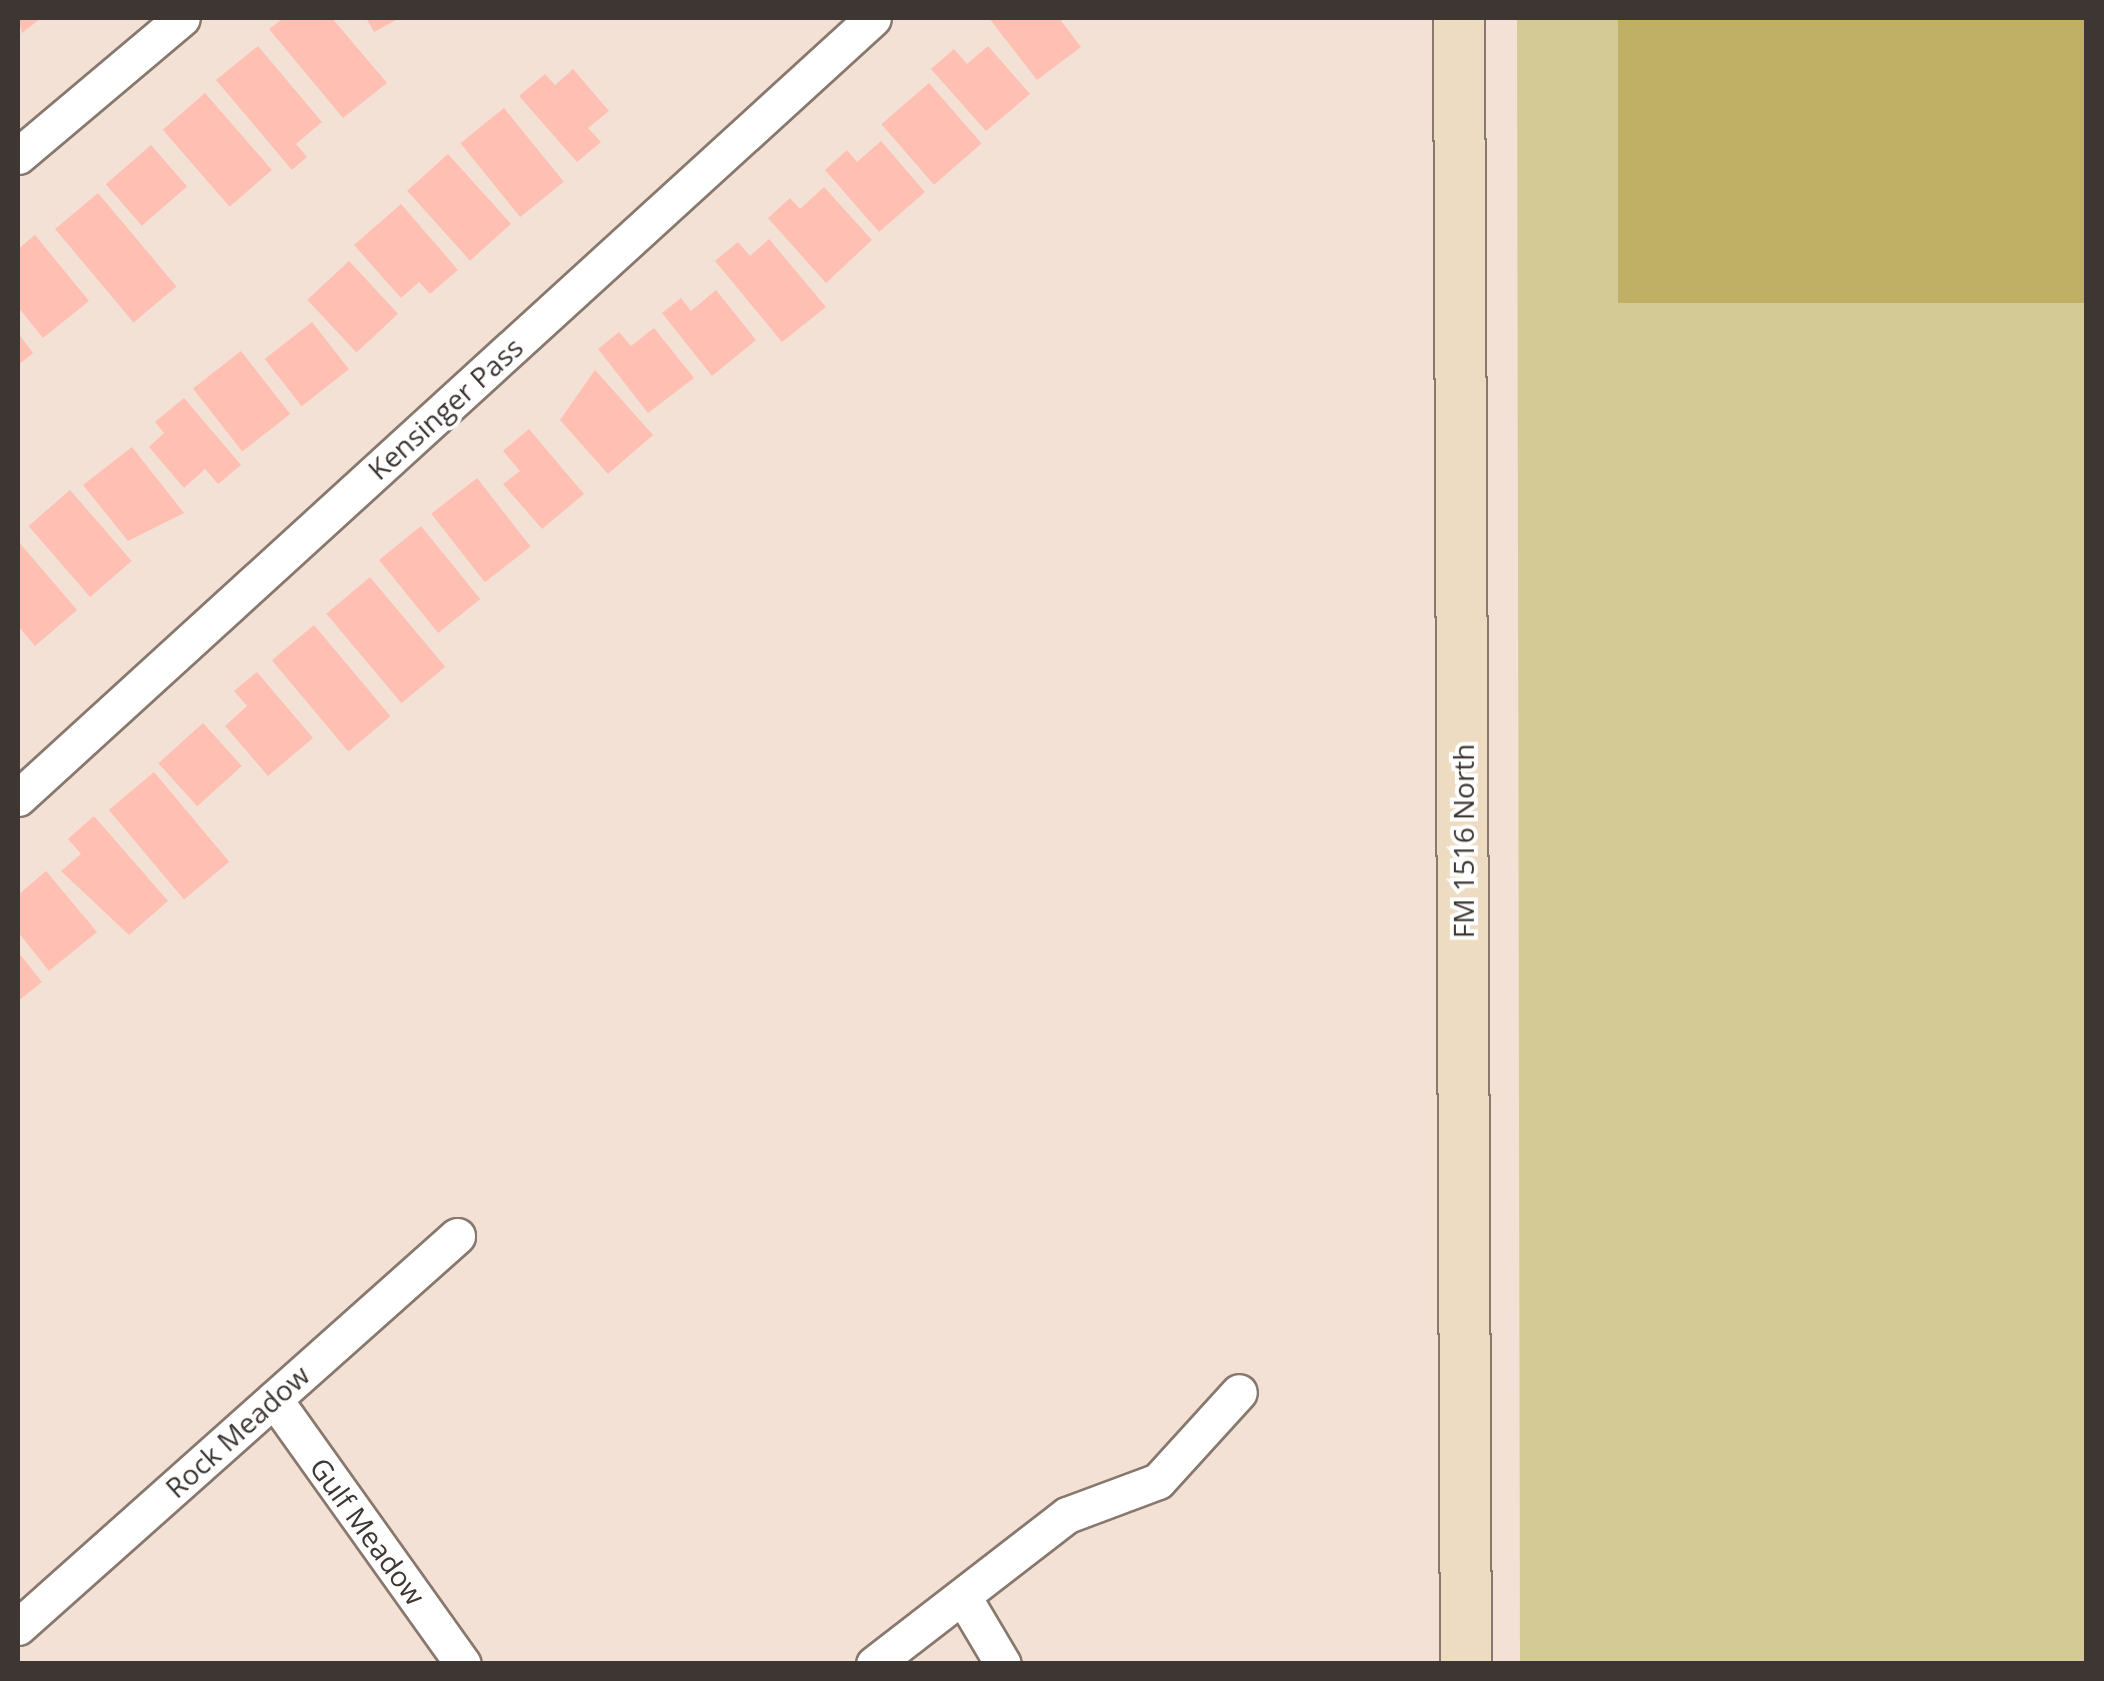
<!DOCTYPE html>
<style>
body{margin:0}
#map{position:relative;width:2104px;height:1681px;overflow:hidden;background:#f3e1d5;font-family:"Open Sans",sans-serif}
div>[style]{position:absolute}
.green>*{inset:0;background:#d4ca95}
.forest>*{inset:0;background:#bfb066;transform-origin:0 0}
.building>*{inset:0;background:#ffbfb2;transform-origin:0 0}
.roads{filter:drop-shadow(2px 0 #88786d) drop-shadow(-2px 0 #88786d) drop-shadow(0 2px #88786d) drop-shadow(0 -2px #88786d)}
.street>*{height:35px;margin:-17.5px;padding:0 17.5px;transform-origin:17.5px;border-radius:17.5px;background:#fff}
.secondary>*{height:50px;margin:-25px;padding:0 25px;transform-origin:25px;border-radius:25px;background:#eddcc1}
span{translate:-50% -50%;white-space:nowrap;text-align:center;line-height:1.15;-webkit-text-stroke:8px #fff;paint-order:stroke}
.street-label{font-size:28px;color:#3d3632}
.frame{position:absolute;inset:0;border:20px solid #3d3632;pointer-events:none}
</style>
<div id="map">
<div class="green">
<div style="clip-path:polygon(1517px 18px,1618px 18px,1622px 303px,2086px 287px,2086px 1663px,1520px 1663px)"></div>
</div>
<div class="forest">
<div style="left:1618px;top:18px;width:468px;height:285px"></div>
</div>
<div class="building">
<div style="clip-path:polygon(18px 18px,41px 18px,22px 33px)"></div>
<div style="clip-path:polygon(284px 18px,332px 18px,387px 83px,343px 118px,269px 29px)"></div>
<div style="clip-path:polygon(366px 18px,400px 18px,374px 32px)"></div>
<div style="clip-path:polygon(989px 18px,1059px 18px,1081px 47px,1037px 80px)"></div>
<div style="clip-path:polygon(258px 46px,322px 122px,296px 144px,307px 157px,292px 170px,216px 80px)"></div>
<div style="clip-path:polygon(988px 46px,1030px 94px,986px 131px,931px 69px,954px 49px,967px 64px)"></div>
<div style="clip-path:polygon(573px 69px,609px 111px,588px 128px,601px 142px,577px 162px,519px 96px,545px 74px,555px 85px)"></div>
<div style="left:929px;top:83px;width:80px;height:63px;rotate:49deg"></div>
<div style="left:205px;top:93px;width:102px;height:56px;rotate:49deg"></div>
<div style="left:504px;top:108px;width:95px;height:56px;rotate:51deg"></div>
<div style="clip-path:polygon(881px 141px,925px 192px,879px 232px,825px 170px,847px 150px,857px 162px)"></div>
<div style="left:151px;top:145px;width:55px;height:60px;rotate:49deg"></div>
<div style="left:448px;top:154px;width:94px;height:55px;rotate:48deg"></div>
<div style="clip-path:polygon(824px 187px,872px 240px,826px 283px,768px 218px,790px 198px,800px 209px)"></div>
<div style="left:98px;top:193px;width:122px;height:56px;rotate:50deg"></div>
<div style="clip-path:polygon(401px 204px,458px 270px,430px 294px,419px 282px,401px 298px,354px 245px)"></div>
<div style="clip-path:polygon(35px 235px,89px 301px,43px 338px,18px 307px,18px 249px)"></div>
<div style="clip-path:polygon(769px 239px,826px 307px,782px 342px,715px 261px,738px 242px,750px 256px)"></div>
<div style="left:349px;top:261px;width:72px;height:57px;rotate:47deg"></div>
<div style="clip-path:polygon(716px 290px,756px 340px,712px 376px,662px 313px,681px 298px,691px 311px)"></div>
<div style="left:312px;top:322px;width:60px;height:60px;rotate:52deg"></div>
<div style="clip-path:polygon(654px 328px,694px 378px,648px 413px,598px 349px,619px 332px,631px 346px)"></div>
<div style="clip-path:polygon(18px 333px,33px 353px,18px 365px)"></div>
<div style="left:241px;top:351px;width:80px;height:61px;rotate:52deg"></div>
<div style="clip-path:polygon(595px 370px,653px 435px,608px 474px,560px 420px)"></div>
<div style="clip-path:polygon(184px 398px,241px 465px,218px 484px,205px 469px,184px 488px,149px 447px,164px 433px,155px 422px)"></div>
<div style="clip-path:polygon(529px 429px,584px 494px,542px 529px,503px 484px,520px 471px,503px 451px)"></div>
<div style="clip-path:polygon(132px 447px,184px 513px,128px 541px,83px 485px)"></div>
<div style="left:477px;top:478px;width:87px;height:58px;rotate:52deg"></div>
<div style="left:70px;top:490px;width:94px;height:55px;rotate:49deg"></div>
<div style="left:421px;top:526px;width:94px;height:54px;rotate:51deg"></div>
<div style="clip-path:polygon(18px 541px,77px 610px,35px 646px,18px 626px)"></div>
<div style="left:370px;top:577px;width:117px;height:57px;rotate:50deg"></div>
<div style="left:314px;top:625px;width:119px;height:55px;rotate:50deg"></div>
<div style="clip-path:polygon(257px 672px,313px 738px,268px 776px,225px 726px,247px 706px,234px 691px)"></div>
<div style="left:203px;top:723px;width:58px;height:60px;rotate:48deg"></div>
<div style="left:154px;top:772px;width:117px;height:59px;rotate:50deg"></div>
<div style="clip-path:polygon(94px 816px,168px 901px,129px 935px,61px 871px,81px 854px,68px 839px)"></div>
<div style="clip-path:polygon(46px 871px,97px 932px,49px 971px,18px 932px,18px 895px)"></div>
<div style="clip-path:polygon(18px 952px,42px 982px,18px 1001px)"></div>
</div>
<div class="roads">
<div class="street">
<div style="left:18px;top:156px;width:214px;rotate:-40.1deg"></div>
<div style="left:18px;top:798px;width:1157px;rotate:-42.37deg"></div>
<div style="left:274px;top:1399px;width:325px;rotate:54.5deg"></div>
<div style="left:965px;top:1600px;width:74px;rotate:59.3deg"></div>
<div style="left:18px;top:1627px;width:588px;rotate:-41.69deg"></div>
<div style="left:874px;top:1664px;width:244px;rotate:-37.7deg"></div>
<div style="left:1067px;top:1515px;width:97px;rotate:-20.5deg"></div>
<div style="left:1158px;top:1481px;width:120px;rotate:-47.7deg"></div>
</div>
<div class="secondary">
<div style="left:1459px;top:18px;width:1646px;rotate:89.76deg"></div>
</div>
</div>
<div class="street-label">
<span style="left:445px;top:408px;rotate:-42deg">Kensinger Pass</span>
<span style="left:1463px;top:841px;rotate:-90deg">FM 1516 North</span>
<span style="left:237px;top:1431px;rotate:-42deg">Rock Meadow</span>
<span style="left:368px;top:1531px;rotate:54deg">Gulf Meadow</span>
</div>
<div class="frame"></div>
</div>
